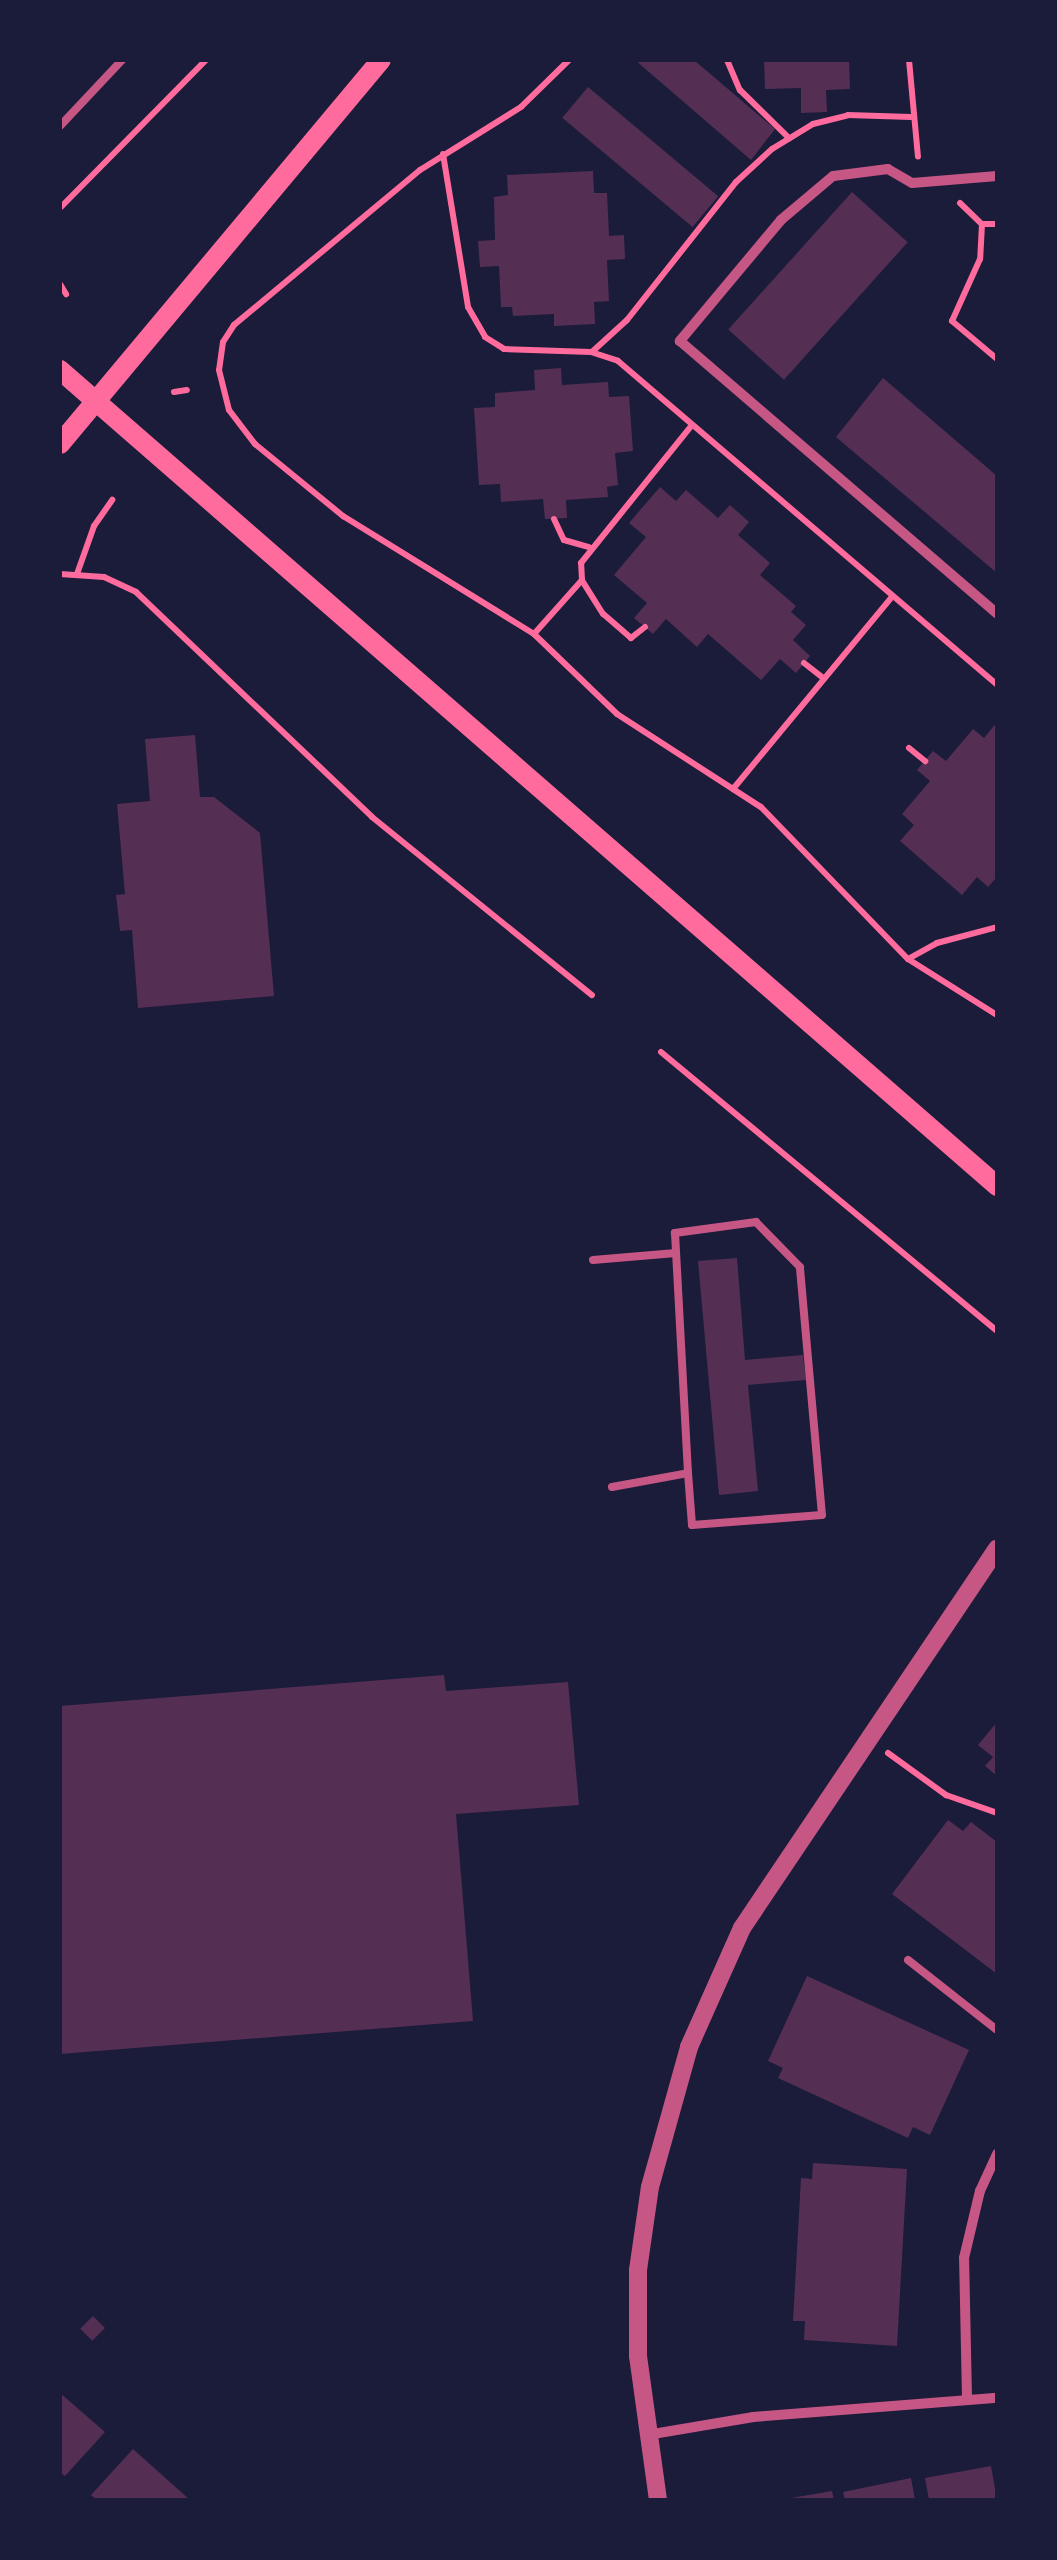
<!DOCTYPE html>
<style>
body{margin:0}
#map{position:relative;width:1057px;height:2560px;overflow:hidden;background:#1b1b3a;font-family:Jost,sans-serif}
div>[style]{position:absolute}
.building>*{inset:0;background:#542f53;transform-origin:0 0}
.path>*{height:6px;margin:-3px;padding:0 3px;transform-origin:3px;border-radius:3px;background:#ff6b9d}
.service>*{height:8px;margin:-4px;padding:0 4px;transform-origin:4px;border-radius:4px;background:#c65784}
.minor>*{height:10px;margin:-5px;padding:0 5px;transform-origin:5px;border-radius:5px;background:#c65784}
.tertiary>*{height:18px;margin:-9px;padding:0 9px;transform-origin:9px;border-radius:9px;background:#c65784}
.secondary>*{height:20px;margin:-10px;padding:0 10px;transform-origin:10px;border-radius:10px;background:#ff6b9d}
span{translate:-50% -50%;white-space:nowrap;text-align:center;line-height:1.15;-webkit-text-stroke:8px #1b1b3a;paint-order:stroke}
.frame{position:absolute;inset:0;border:62px solid #1b1b3a;pointer-events:none}
</style>
<div id="map">
<div class="building">
<div style="clip-path:polygon(635px 60px,694px 60px,775px 129px,751px 160px)"></div>
<div style="clip-path:polygon(764px 60px,849px 60px,850px 89px,826px 90px,827px 112px,801px 113px,801px 88px,765px 89px)"></div>
<div style="left:588px;top:87px;width:170px;height:40px;rotate:40deg"></div>
<div style="clip-path:polygon(593px 171px,594px 193px,607px 193px,609px 236px,624px 235px,625px 259px,607px 260px,609px 301px,594px 302px,595px 324px,554px 326px,554px 314px,513px 316px,512px 307px,501px 307px,499px 266px,480px 267px,478px 241px,495px 240px,494px 197px,508px 195px,507px 175px)"></div>
<div style="left:852px;top:192px;width:75px;height:185px;rotate:42deg"></div>
<div style="clip-path:polygon(561px 368px,562px 385px,608px 382px,609px 397px,629px 396px,633px 451px,615px 453px,618px 485px,607px 487px,608px 497px,566px 500px,567px 518px,545px 519px,543px 499px,501px 502px,500px 484px,479px 485px,474px 408px,495px 407px,495px 393px,535px 390px,534px 370px)"></div>
<div style="clip-path:polygon(883px 378px,997px 476px,997px 573px,836px 437px)"></div>
<div style="clip-path:polygon(660px 487px,676px 501px,686px 490px,718px 518px,730px 505px,749px 522px,738px 535px,770px 563px,760px 575px,796px 606px,791px 612px,806px 625px,793px 640px,810px 656px,796px 673px,780px 659px,761px 680px,708px 634px,697px 647px,666px 619px,653px 634px,634px 618px,647px 603px,614px 575px,646px 537px,629px 523px)"></div>
<div style="clip-path:polygon(997px 722px,997px 877px,988px 887px,977px 877px,962px 895px,900px 841px,914px 825px,902px 814px,930px 781px,917px 770px,933px 751px,946px 761px,973px 729px,984px 738px)"></div>
<div style="clip-path:polygon(195px 735px,200px 797px,214px 797px,260px 833px,274px 996px,138px 1008px,132px 930px,120px 931px,116px 895px,125px 894px,117px 804px,150px 801px,145px 739px)"></div>
<div style="clip-path:polygon(737px 1258px,745px 1360px,803px 1355px,806px 1380px,748px 1385px,758px 1491px,719px 1495px,698px 1261px)"></div>
<div style="clip-path:polygon(444px 1675px,446px 1691px,568px 1682px,579px 1805px,456px 1814px,473px 2021px,60px 2054px,60px 1706px)"></div>
<div style="clip-path:polygon(997px 1722px,997px 1776px,985px 1766px,993px 1757px,978px 1745px)"></div>
<div style="clip-path:polygon(948px 1820px,963px 1831px,971px 1822px,997px 1842px,997px 1974px,892px 1894px)"></div>
<div style="clip-path:polygon(807px 1976px,969px 2050px,930px 2135px,913px 2127px,908px 2138px,778px 2078px,783px 2068px,768px 2061px)"></div>
<div style="clip-path:polygon(813px 2163px,907px 2169px,897px 2346px,804px 2340px,805px 2321px,793px 2321px,801px 2178px,812px 2179px)"></div>
<div style="left:93px;top:2316px;width:17px;height:18px;rotate:45deg"></div>
<div style="clip-path:polygon(60px 2393px,105px 2432px,65px 2476px,60px 2472px)"></div>
<div style="clip-path:polygon(133px 2449px,190px 2500px,97px 2500px,91px 2495px)"></div>
<div style="clip-path:polygon(991px 2466px,997px 2500px,929px 2500px,925px 2478px)"></div>
<div style="clip-path:polygon(911px 2478px,915px 2500px,845px 2500px,843px 2492px)"></div>
<div style="clip-path:polygon(832px 2491px,834px 2500px,792px 2500px,791px 2498px)"></div>
</div>
<div class="path">
<div style="left:569px;top:60px;width:67px;rotate:135.6deg"></div>
<div style="left:521px;top:107px;width:119px;rotate:148deg"></div>
<div style="left:420px;top:170px;width:242px;rotate:140.2deg"></div>
<div style="left:234px;top:325px;width:20px;rotate:123deg"></div>
<div style="left:223px;top:342px;width:28px;rotate:98deg"></div>
<div style="left:219px;top:370px;width:41px;rotate:76deg"></div>
<div style="left:229px;top:410px;width:43px;rotate:52.6deg"></div>
<div style="left:255px;top:444px;width:114px;rotate:39.3deg"></div>
<div style="left:343px;top:516px;width:225px;rotate:31.7deg"></div>
<div style="left:534px;top:634px;width:115px;rotate:43.9deg"></div>
<div style="left:617px;top:714px;width:171px;rotate:32.9deg"></div>
<div style="left:761px;top:807px;width:211px;rotate:46deg"></div>
<div style="left:908px;top:959px;width:105px;rotate:32.2deg"></div>
<div style="left:727px;top:60px;width:33px;rotate:67deg"></div>
<div style="left:740px;top:90px;width:69px;rotate:44.4deg"></div>
<div style="left:909px;top:60px;width:97px;rotate:84.7deg"></div>
<div style="left:443px;top:154px;width:155px;rotate:80.7deg"></div>
<div style="left:468px;top:307px;width:34px;rotate:60deg"></div>
<div style="left:485px;top:337px;width:22px;rotate:32deg"></div>
<div style="left:504px;top:349px;width:87px;rotate:2deg"></div>
<div style="left:591px;top:352px;width:28px;rotate:18deg"></div>
<div style="left:618px;top:361px;width:499px;rotate:40.5deg"></div>
<div style="left:960px;top:203px;width:30px;rotate:44deg"></div>
<div style="left:60px;top:208px;width:208px;rotate:-45.4deg"></div>
<div style="left:997px;top:224px;width:15px;rotate:180deg"></div>
<div style="left:982px;top:224px;width:35px;rotate:93deg"></div>
<div style="left:980px;top:259px;width:68px;rotate:114.3deg"></div>
<div style="left:952px;top:321px;width:59px;rotate:40.2deg"></div>
<div style="left:60px;top:284px;width:12px;rotate:59deg"></div>
<div style="left:593px;top:351px;width:46px;rotate:-42.4deg"></div>
<div style="left:627px;top:320px;width:176px;rotate:-51.7deg"></div>
<div style="left:736px;top:182px;width:49px;rotate:-42.5deg"></div>
<div style="left:772px;top:149px;width:48px;rotate:-31.4deg"></div>
<div style="left:813px;top:124px;width:36px;rotate:-14deg"></div>
<div style="left:848px;top:115px;width:63px;rotate:1.8deg"></div>
<div style="left:174px;top:392px;width:13px;rotate:-9deg"></div>
<div style="left:554px;top:519px;width:23px;rotate:65deg"></div>
<div style="left:564px;top:540px;width:26px;rotate:16deg"></div>
<div style="left:60px;top:574px;width:44px;rotate:3.9deg"></div>
<div style="left:104px;top:577px;width:35px;rotate:25deg"></div>
<div style="left:136px;top:592px;width:326px;rotate:43.6deg"></div>
<div style="left:372px;top:817px;width:283px;rotate:39deg"></div>
<div style="left:77px;top:574px;width:51px;rotate:-70.5deg"></div>
<div style="left:94px;top:526px;width:32px;rotate:-55deg"></div>
<div style="left:645px;top:627px;width:18px;rotate:142deg"></div>
<div style="left:631px;top:638px;width:37px;rotate:-139deg"></div>
<div style="left:603px;top:614px;width:40px;rotate:-122deg"></div>
<div style="left:582px;top:580px;width:17px;rotate:-93deg"></div>
<div style="left:581px;top:563px;width:176px;rotate:-51.2deg"></div>
<div style="left:534px;top:634px;width:72px;rotate:-48.4deg"></div>
<div style="left:804px;top:663px;width:23px;rotate:38deg"></div>
<div style="left:909px;top:748px;width:21px;rotate:39deg"></div>
<div style="left:733px;top:789px;width:249px;rotate:-50.4deg"></div>
<div style="left:908px;top:959px;width:33px;rotate:-29deg"></div>
<div style="left:937px;top:943px;width:62px;rotate:-14.9deg"></div>
<div style="left:661px;top:1052px;width:437px;rotate:39.7deg"></div>
<div style="left:888px;top:1753px;width:72px;rotate:35.9deg"></div>
<div style="left:946px;top:1795px;width:54px;rotate:19.4deg"></div>
</div>
<div class="service">
<div style="left:60px;top:126px;width:91px;rotate:-46.8deg"></div>
<div style="left:593px;top:1260px;width:83px;rotate:-4.8deg"></div>
<div style="left:612px;top:1487px;width:77px;rotate:-10.4deg"></div>
<div style="left:688px;top:1473px;width:52px;rotate:85.6deg"></div>
<div style="left:692px;top:1525px;width:130px;rotate:-4.4deg"></div>
<div style="left:822px;top:1515px;width:249px;rotate:-95.1deg"></div>
<div style="left:800px;top:1267px;width:63px;rotate:-134.4deg"></div>
<div style="left:756px;top:1222px;width:82px;rotate:172.3deg"></div>
<div style="left:675px;top:1233px;width:240px;rotate:86.9deg"></div>
<div style="left:908px;top:1960px;width:113px;rotate:38.2deg"></div>
</div>
<div class="minor">
<div style="left:997px;top:176px;width:85px;rotate:175.3deg"></div>
<div style="left:912px;top:183px;width:28px;rotate:-150deg"></div>
<div style="left:888px;top:169px;width:55px;rotate:172.7deg"></div>
<div style="left:833px;top:176px;width:68px;rotate:139.8deg"></div>
<div style="left:781px;top:220px;width:158px;rotate:129.9deg"></div>
<div style="left:680px;top:341px;width:418px;rotate:40.7deg"></div>
<div style="left:967px;top:2398px;width:140px;rotate:-91.2deg"></div>
<div style="left:964px;top:2258px;width:69px;rotate:-76.6deg"></div>
<div style="left:980px;top:2191px;width:41px;rotate:-65.3deg"></div>
<div style="left:647px;top:2435px;width:108px;rotate:-9.6deg"></div>
<div style="left:753px;top:2417px;width:245px;rotate:-4.5deg"></div>
</div>
<div class="tertiary">
<div style="left:658px;top:2500px;width:145px;rotate:-97.9deg"></div>
<div style="left:638px;top:2356px;width:86px;rotate:-90deg"></div>
<div style="left:638px;top:2270px;width:84px;rotate:-81.8deg"></div>
<div style="left:650px;top:2187px;width:145px;rotate:-74.4deg"></div>
<div style="left:689px;top:2047px;width:130px;rotate:-66deg"></div>
<div style="left:742px;top:1928px;width:457px;rotate:-56.1deg"></div>
</div>
<div class="secondary">
<div style="left:60px;top:370px;width:1243px;rotate:41.05deg"></div>
<div style="left:60px;top:444px;width:500px;rotate:-50.11deg"></div>
</div>
<div class="frame"></div>
</div>
